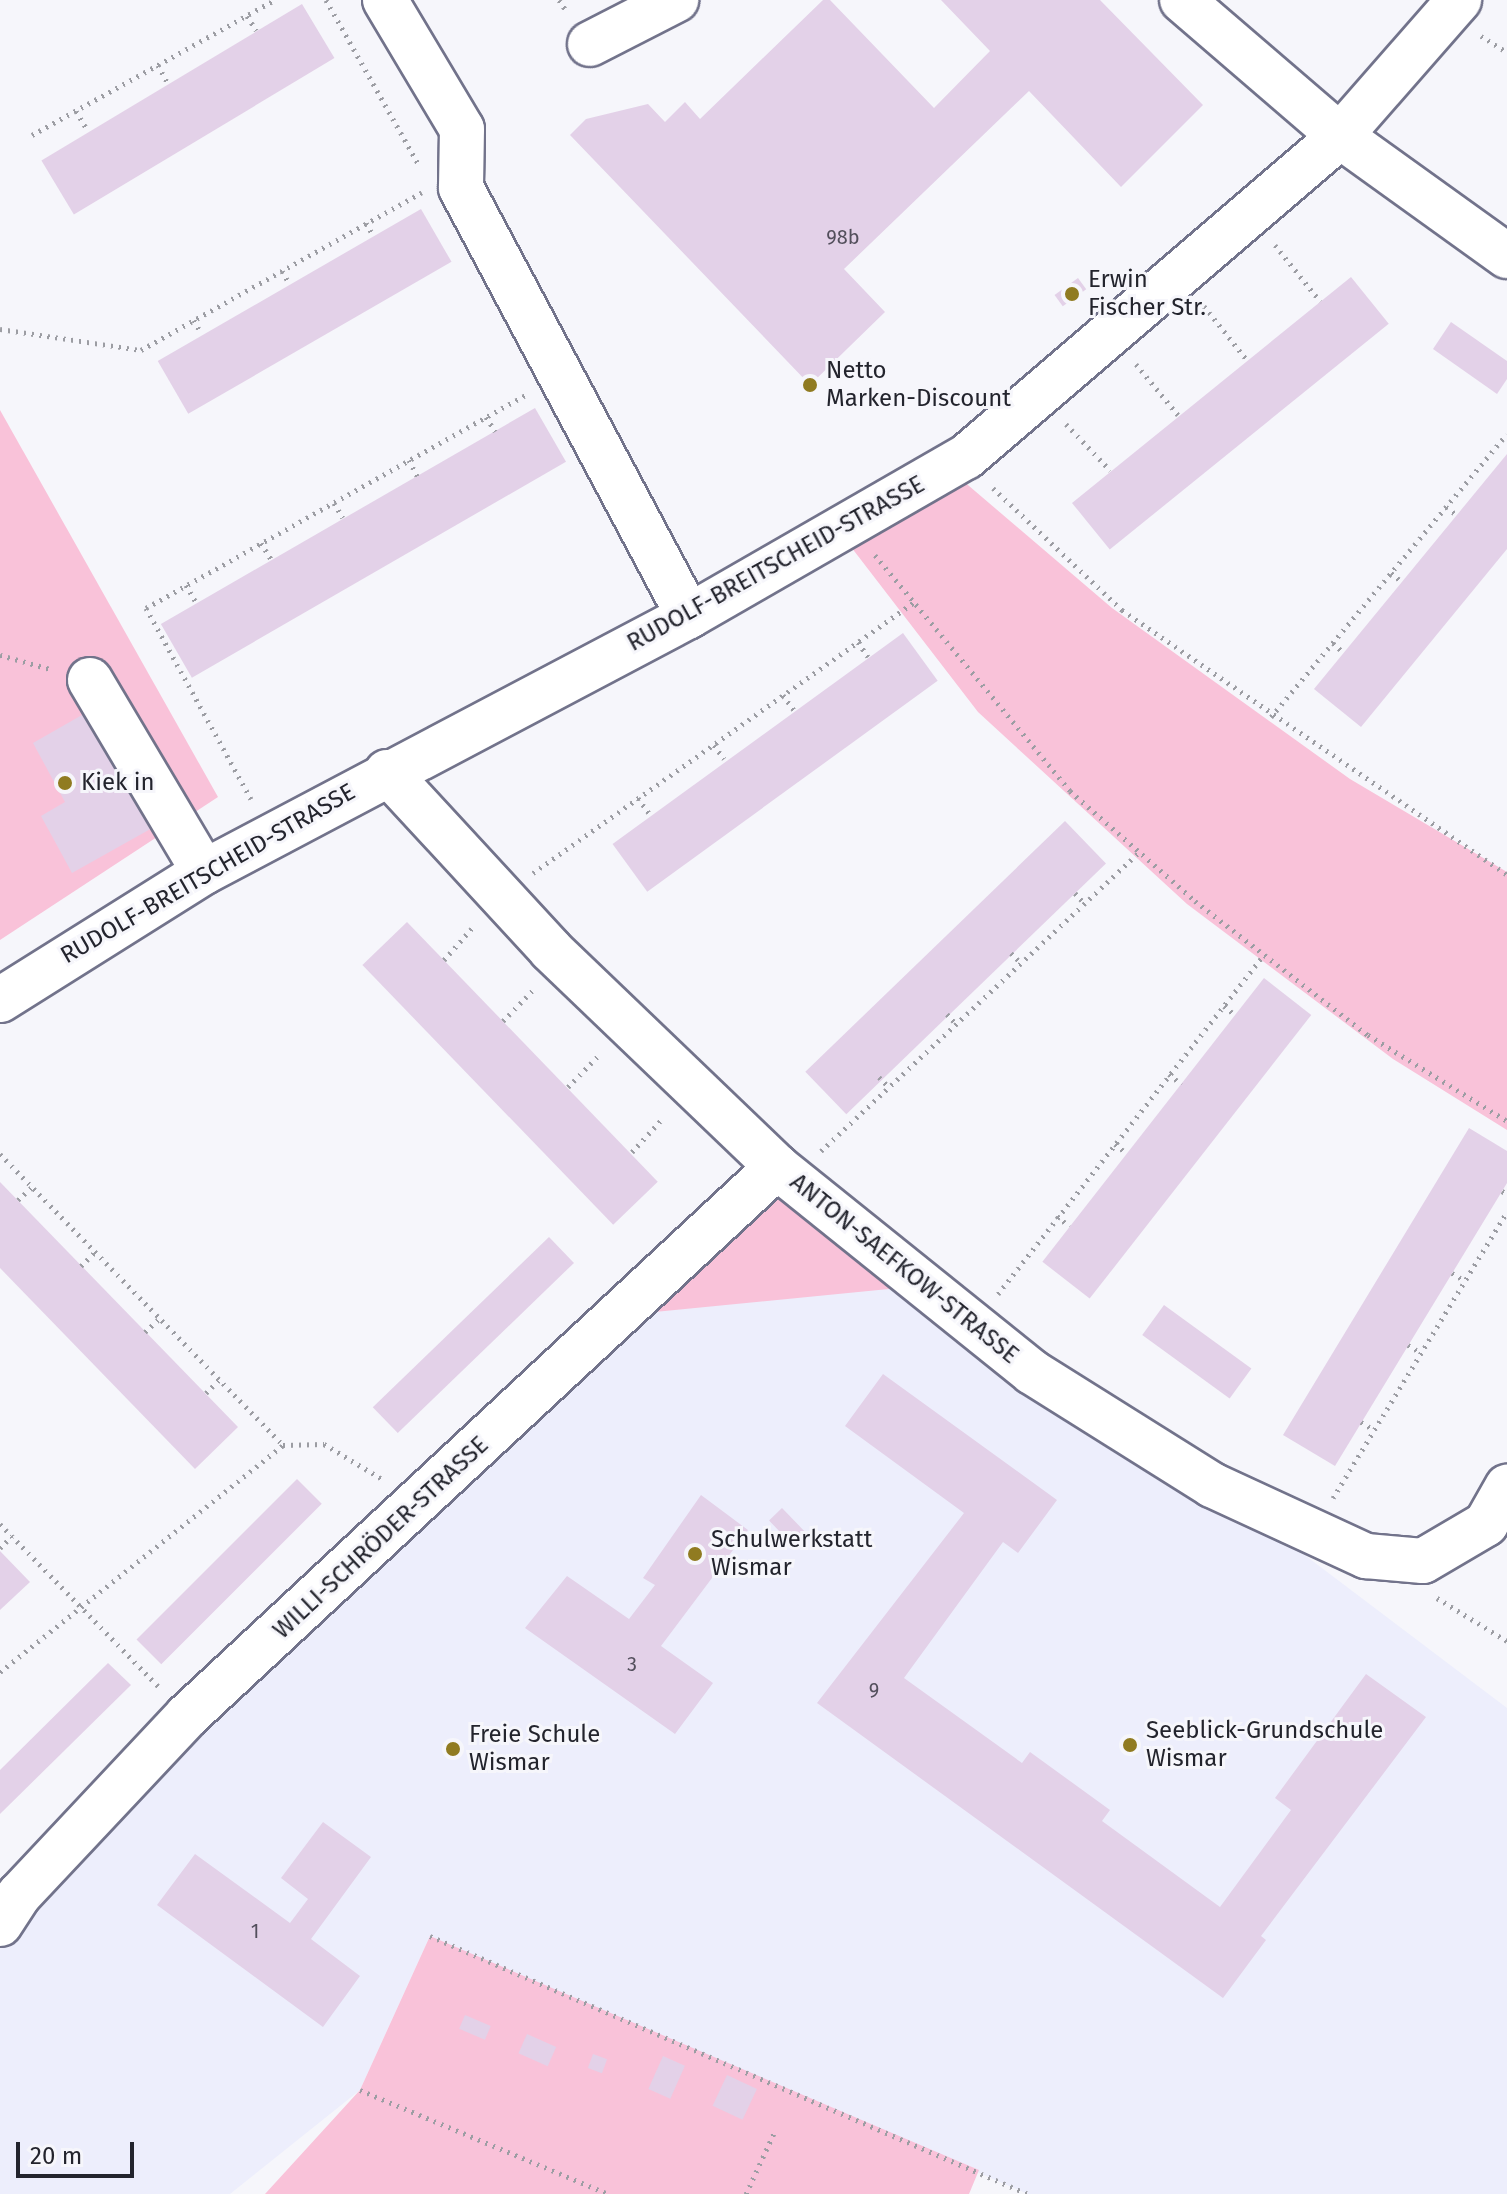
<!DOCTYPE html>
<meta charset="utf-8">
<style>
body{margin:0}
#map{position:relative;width:1507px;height:2194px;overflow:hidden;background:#f6f6fb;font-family:"Fira Sans",sans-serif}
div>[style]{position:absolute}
.built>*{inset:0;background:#edeefc}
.green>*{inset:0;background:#f9c2d9}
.building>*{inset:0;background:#e3d1e8;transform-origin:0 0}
.path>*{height:5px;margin-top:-2.5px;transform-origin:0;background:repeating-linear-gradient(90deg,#9c9da3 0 2px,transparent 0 8px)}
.roads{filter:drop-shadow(2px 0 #72738b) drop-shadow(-2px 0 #72738b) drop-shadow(0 2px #72738b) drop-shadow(0 -2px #72738b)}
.minor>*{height:44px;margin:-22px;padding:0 22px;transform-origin:22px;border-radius:22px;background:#fff}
.dots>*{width:22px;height:22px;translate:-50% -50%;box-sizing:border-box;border:4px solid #f6f6fb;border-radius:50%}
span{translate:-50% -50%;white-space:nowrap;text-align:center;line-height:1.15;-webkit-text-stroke:6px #f6f6fb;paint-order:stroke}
.number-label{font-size:20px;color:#534f5c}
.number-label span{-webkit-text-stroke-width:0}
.poi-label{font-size:24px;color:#23242d}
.left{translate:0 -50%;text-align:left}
.street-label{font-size:24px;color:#23242d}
.scale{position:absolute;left:16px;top:2142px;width:118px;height:36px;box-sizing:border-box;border:4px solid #23242d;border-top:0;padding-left:10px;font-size:24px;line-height:28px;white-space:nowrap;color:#23242d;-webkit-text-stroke:6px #f6f6fb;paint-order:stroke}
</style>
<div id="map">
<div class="built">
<div style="clip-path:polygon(921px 1283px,1212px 1485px,1507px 1708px,1507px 2194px,1028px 2194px,430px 1936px,360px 2090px,230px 2194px,0 2194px,0 1935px,19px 1895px,624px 1315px)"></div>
</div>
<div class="green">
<div style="clip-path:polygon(0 410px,218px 797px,0 940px)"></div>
<div style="clip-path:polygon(948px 468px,1112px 608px,1350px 779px,1507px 872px,1507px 1130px,1393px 1059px,1187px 904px,978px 712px,838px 530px)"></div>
<div style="clip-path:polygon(777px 1167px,919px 1286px,624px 1315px)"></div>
<div style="clip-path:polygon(430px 1936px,979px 2170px,969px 2194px,265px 2194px,360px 2090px)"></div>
</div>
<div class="building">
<div style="clip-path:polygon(823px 0,830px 0,934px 108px,990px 51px,941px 0,1100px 0,1203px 105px,1121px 187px,1029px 91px,844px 269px,885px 312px,810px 385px,570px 135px,586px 119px,648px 104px,665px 122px,685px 102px,700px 119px)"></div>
<div style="left:302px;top:4px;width:63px;height:304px;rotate:59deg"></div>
<div style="left:421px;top:209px;width:61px;height:304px;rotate:60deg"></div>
<div style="left:1351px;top:277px;width:60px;height:359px;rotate:51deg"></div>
<div style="left:1078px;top:278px;width:14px;height:29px;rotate:54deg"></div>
<div style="clip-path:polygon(1451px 322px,1507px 361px,1507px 379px,1497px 394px,1433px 349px)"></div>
<div style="left:535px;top:408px;width:62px;height:432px;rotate:60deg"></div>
<div style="clip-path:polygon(1507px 454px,1507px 549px,1361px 727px,1314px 689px)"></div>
<div style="left:903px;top:633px;width:59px;height:359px;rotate:54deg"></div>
<div style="clip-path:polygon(89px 711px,154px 827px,72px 873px,41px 816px,65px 802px,33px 743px)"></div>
<div style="left:1065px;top:821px;width:59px;height:361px;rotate:46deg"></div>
<div style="left:407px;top:922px;width:361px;height:62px;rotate:46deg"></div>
<div style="left:1264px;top:978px;width:60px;height:360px;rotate:38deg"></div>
<div style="clip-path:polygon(1469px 1128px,1507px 1151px,1507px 1183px,1335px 1466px,1283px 1435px)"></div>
<div style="clip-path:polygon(0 1182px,238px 1427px,195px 1469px,0 1268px)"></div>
<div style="left:549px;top:1237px;width:36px;height:245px;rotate:46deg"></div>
<div style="left:1164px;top:1305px;width:108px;height:37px;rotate:36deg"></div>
<div style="clip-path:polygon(883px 1374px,1057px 1500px,1018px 1553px,1003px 1542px,904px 1678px,1022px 1763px,1030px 1752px,1110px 1810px,1102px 1821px,1220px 1907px,1291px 1810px,1275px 1798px,1366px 1674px,1426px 1717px,1261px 1936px,1266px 1940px,1223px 1998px,817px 1703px,964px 1513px,845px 1426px)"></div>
<div style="left:297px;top:1479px;width:35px;height:227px;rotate:45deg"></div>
<div style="clip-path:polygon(701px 1495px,748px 1530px,661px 1646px,713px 1683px,675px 1734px,525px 1628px,567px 1576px,629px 1619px,655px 1585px,643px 1578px)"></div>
<div style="left:782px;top:1508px;width:35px;height:18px;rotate:46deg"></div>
<div style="clip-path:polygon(0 1551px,30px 1582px,0 1610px)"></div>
<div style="clip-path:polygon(108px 1663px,131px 1685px,0 1814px,0 1770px)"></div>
<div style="clip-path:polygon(323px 1822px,371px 1857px,311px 1939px,360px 1976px,323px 2027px,157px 1905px,195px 1854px,290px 1923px,308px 1899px,281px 1878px)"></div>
<div style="left:465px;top:2015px;width:28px;height:15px;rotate:23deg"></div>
<div style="left:527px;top:2034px;width:32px;height:21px;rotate:24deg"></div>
<div style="left:593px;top:2054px;width:15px;height:15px;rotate:20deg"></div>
<div style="left:663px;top:2056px;width:24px;height:36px;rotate:24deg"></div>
<div style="left:727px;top:2075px;width:33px;height:34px;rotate:25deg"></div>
</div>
<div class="path">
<div style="left:326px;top:0;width:187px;rotate:60.6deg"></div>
<div style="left:559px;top:0;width:14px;rotate:56deg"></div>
<div style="left:247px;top:16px;width:17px;rotate:57deg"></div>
<div style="left:1481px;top:36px;width:31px;rotate:32deg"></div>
<div style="left:158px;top:65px;width:19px;rotate:62deg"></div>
<div style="left:76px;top:111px;width:21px;rotate:59deg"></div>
<div style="left:32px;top:135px;width:278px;rotate:-29.1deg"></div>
<div style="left:366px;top:223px;width:14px;rotate:60deg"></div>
<div style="left:1275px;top:245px;width:72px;rotate:51.2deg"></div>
<div style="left:282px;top:271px;width:14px;rotate:60deg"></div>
<div style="left:1204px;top:306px;width:69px;rotate:51.5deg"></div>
<div style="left:194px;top:320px;width:15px;rotate:62deg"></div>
<div style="left:0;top:329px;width:143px;rotate:8.5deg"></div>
<div style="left:141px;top:350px;width:322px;rotate:-29.3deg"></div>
<div style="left:1136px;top:364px;width:66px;rotate:50.5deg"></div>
<div style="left:486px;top:417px;width:17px;rotate:57deg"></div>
<div style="left:1066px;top:424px;width:64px;rotate:46.3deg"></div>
<div style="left:409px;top:460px;width:18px;rotate:63deg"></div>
<div style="left:993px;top:488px;width:178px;rotate:43.4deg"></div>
<div style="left:1122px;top:610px;width:467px;rotate:34.5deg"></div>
<div style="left:334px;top:503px;width:17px;rotate:59deg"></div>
<div style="left:1446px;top:507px;width:14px;rotate:36deg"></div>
<div style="left:261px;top:543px;width:19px;rotate:58deg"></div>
<div style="left:875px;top:555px;width:306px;rotate:50.4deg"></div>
<div style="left:1070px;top:791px;width:167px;rotate:41.3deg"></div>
<div style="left:1195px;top:901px;width:219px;rotate:37.8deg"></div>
<div style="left:1368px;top:1035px;width:163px;rotate:31.7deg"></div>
<div style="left:1391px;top:573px;width:14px;rotate:39deg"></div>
<div style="left:186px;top:585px;width:20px;rotate:60deg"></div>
<div style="left:858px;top:642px;width:18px;rotate:56deg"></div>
<div style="left:1333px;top:643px;width:15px;rotate:42deg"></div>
<div style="left:0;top:655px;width:52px;rotate:15.6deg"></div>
<div style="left:783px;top:695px;width:19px;rotate:54deg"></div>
<div style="left:1271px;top:717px;width:368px;rotate:-50.2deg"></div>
<div style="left:714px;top:745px;width:17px;rotate:54deg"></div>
<div style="left:638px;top:798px;width:19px;rotate:54deg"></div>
<div style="left:251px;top:799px;width:218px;rotate:-118.8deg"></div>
<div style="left:146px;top:608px;width:436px;rotate:-29.3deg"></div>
<div style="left:533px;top:873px;width:468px;rotate:-35.4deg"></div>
<div style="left:1075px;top:893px;width:13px;rotate:48deg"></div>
<div style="left:1011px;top:953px;width:14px;rotate:45deg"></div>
<div style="left:444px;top:960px;width:44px;rotate:-48.7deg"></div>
<div style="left:1224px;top:1006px;width:14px;rotate:39deg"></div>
<div style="left:947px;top:1014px;width:13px;rotate:48deg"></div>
<div style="left:503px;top:1021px;width:43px;rotate:-45.9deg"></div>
<div style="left:1169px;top:1074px;width:16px;rotate:40deg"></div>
<div style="left:879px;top:1077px;width:14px;rotate:45deg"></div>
<div style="left:568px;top:1087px;width:47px;rotate:-45.9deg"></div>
<div style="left:1115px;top:1144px;width:14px;rotate:39deg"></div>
<div style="left:821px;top:1151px;width:436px;rotate:-43.2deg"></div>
<div style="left:632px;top:1152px;width:47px;rotate:-47.6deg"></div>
<div style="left:0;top:1154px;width:406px;rotate:45.8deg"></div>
<div style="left:1502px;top:1191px;width:6px;rotate:31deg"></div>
<div style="left:18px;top:1200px;width:19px;rotate:-43deg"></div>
<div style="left:1057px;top:1216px;width:16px;rotate:40deg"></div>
<div style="left:81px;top:1266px;width:20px;rotate:-45deg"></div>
<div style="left:1452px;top:1273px;width:15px;rotate:32deg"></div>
<div style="left:998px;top:1294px;width:431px;rotate:-51.9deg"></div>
<div style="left:145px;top:1332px;width:21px;rotate:-43deg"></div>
<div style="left:1408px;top:1345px;width:15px;rotate:32deg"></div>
<div style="left:206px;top:1393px;width:18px;rotate:-45deg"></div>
<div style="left:1361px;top:1422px;width:15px;rotate:32deg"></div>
<div style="left:1333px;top:1498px;width:335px;rotate:-58.7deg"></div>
<div style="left:0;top:1524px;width:228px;rotate:45.7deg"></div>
<div style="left:0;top:1548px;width:17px;rotate:-45deg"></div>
<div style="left:1437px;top:1598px;width:82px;rotate:31.6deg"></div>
<div style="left:0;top:1672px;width:363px;rotate:-38.7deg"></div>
<div style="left:283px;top:1445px;width:41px;rotate:-1.4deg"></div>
<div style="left:324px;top:1444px;width:68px;rotate:31.1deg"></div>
<div style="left:430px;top:1936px;width:651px;rotate:23.34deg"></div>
<div style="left:360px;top:2090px;width:270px;rotate:22.7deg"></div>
<div style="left:746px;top:2194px;width:69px;rotate:-65.3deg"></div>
</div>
<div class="roads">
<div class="minor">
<div style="left:385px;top:0;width:150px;rotate:59.2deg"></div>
<div style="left:462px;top:129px;width:59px;rotate:91deg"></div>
<div style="left:461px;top:188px;width:485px;rotate:62deg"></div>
<div style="left:1182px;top:0;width:208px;rotate:40.7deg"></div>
<div style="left:1340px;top:136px;width:206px;rotate:35.7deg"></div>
<div style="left:590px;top:44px;width:97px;rotate:-27.1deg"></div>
<div style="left:90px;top:680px;width:223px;rotate:59.3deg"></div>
<div style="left:387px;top:772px;width:242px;rotate:47.3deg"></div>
<div style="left:551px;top:950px;width:313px;rotate:43.8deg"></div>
<div style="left:777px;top:1167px;width:327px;rotate:38.8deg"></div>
<div style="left:1032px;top:1372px;width:213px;rotate:32.1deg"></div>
<div style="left:1212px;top:1485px;width:170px;rotate:24.8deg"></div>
<div style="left:1366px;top:1556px;width:57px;rotate:5deg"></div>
<div style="left:1423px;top:1561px;width:73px;rotate:-30.4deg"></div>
<div style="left:1486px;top:1524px;width:43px;rotate:-60.4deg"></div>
<div style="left:0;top:1000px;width:241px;rotate:-32.1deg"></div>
<div style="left:204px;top:872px;width:548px;rotate:-27.83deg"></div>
<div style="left:689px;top:616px;width:319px;rotate:-29.9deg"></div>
<div style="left:966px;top:457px;width:493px;rotate:-40.6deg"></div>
<div style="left:1340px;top:136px;width:181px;rotate:-48.8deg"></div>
<div style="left:0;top:1924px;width:35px;rotate:-57deg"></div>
<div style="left:19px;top:1895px;width:245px;rotate:-46.8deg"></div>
<div style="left:187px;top:1716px;width:806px;rotate:-42.94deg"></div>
</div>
</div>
<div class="dots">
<div style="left:1072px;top:294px;background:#907b21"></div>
<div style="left:810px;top:385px;background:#907b21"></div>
<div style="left:65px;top:783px;background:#907b21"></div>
<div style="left:695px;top:1554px;background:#907b21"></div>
<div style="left:1130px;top:1745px;background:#907b21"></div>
<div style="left:453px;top:1749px;background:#907b21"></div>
</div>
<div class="number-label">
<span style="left:843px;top:237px">98b</span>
<span style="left:632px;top:1664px">3</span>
<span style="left:874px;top:1690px">9</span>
<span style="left:255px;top:1931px">1</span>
</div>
<div class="poi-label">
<span class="left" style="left:1088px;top:294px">Erwin<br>Fischer Str.</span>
<span class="left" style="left:826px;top:385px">Netto<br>Marken-Discount</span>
<span class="left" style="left:81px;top:783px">Kiek in</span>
<span class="left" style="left:711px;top:1554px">Schulwerkstatt<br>Wismar</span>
<span class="left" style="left:1146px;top:1745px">Seeblick-Grundschule<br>Wismar</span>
<span class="left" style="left:469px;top:1749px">Freie Schule<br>Wismar</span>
</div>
<div class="street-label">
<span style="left:776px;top:564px;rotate:-29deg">RUDOLF-BREITSCHEID-STRASSE</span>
<span style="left:208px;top:874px;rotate:-30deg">RUDOLF-BREITSCHEID-STRASSE</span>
<span style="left:904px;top:1269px;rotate:39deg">ANTON-SAEFKOW-STRASSE</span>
<span style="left:381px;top:1538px;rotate:-43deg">WILLI-SCHRÖDER-STRASSE</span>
</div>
<div class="scale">20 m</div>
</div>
